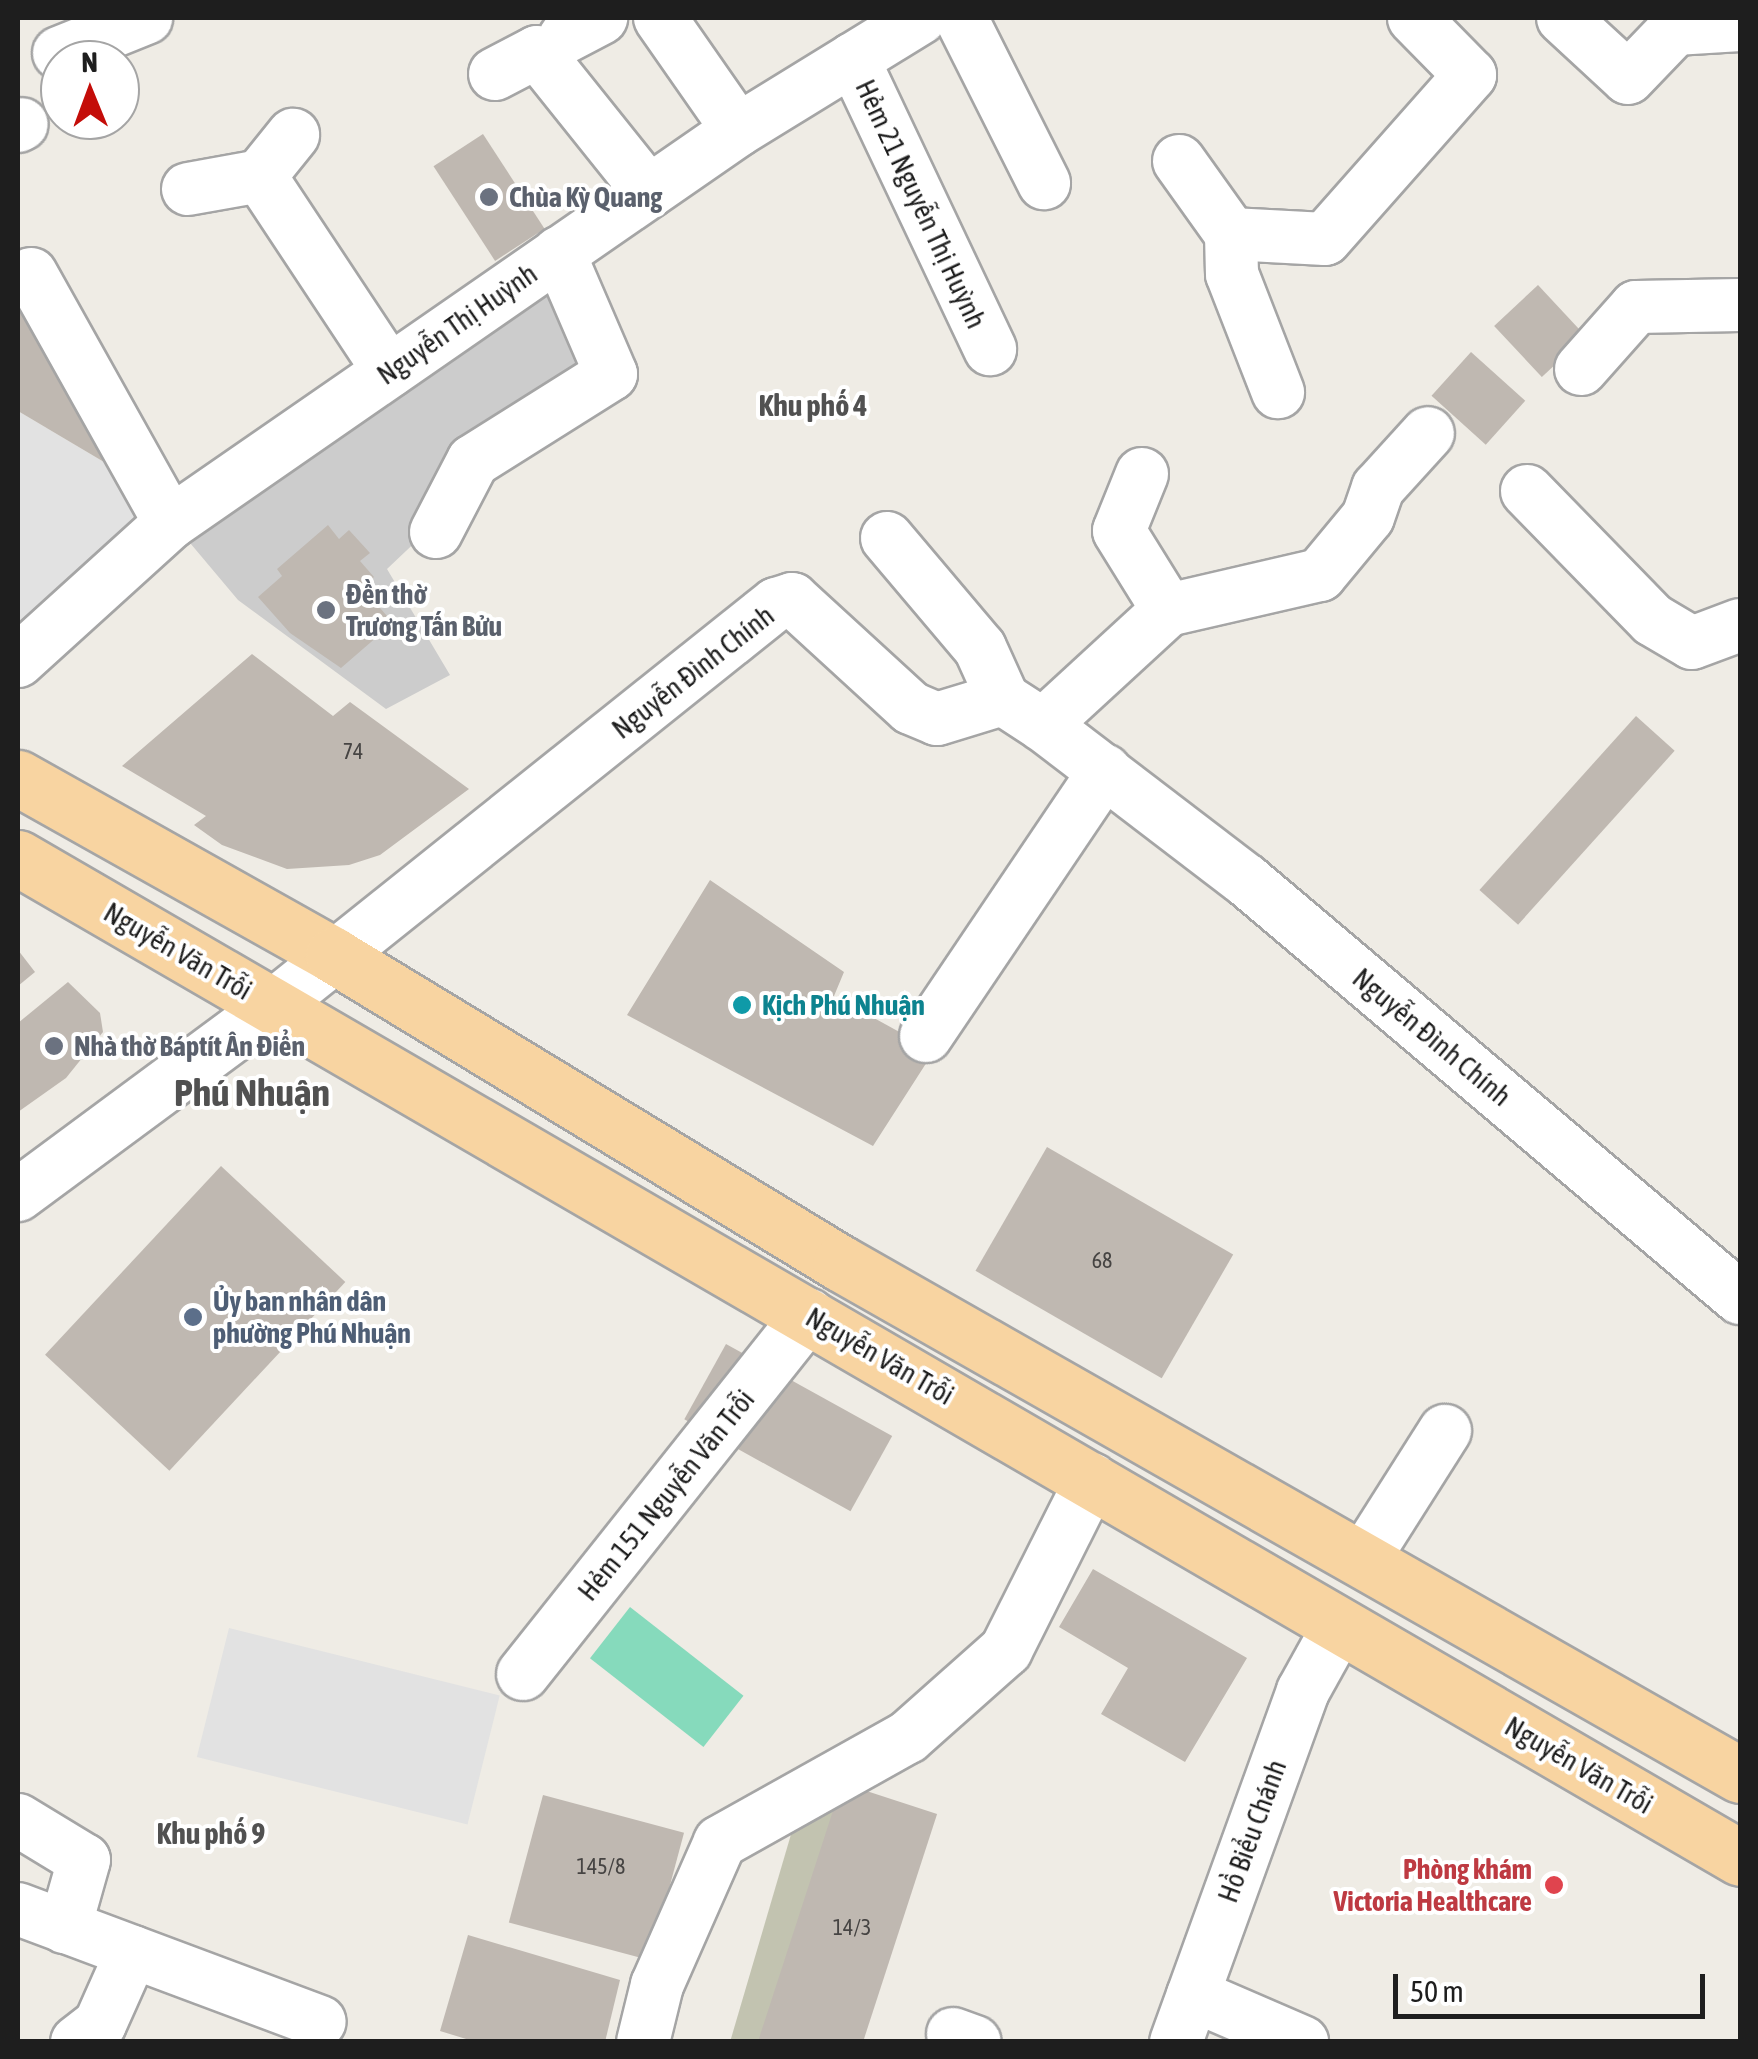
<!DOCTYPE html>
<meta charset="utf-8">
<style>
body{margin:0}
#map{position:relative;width:1758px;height:2059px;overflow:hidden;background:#efece5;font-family:"Asap Condensed",sans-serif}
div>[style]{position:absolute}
.religious>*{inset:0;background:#ccc}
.construction>*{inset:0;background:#c2c3b0}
.pitch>*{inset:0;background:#86dabc;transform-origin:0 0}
.parking>*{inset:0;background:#e2e2e2;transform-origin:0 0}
.building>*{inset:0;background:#bfb8b1;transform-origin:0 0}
.roads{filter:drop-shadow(2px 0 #a5a5a5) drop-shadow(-2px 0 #a5a5a5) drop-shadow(0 2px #a5a5a5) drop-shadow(0 -2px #a5a5a5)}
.minor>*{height:52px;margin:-26px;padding:0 26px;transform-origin:26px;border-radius:26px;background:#fff}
.major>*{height:55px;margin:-27.5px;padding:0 27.5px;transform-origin:27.5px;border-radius:27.5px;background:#f8d4a1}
.dots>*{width:28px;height:28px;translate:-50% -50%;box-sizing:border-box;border:5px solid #fff;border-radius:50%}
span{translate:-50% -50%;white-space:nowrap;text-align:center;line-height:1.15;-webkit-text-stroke:8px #fff;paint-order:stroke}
.number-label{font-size:22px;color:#464443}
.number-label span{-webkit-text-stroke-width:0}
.worship-label{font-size:28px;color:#5b616d;font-weight:700}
.left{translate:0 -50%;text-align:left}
.street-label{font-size:28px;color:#1e1e1e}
.culture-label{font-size:28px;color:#0d838f;font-weight:700}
.service-label{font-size:28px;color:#4e5e75;font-weight:700}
.health-label{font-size:28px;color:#be3a42;font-weight:700}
.right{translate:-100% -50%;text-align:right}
.neighbourhood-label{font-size:30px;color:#515151;font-weight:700}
.district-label{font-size:38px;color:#515151;font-weight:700}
.frame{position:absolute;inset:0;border:20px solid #1e1e1e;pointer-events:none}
.north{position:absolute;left:40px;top:40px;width:100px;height:100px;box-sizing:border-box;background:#fff;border:2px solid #a5a5a5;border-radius:50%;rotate:359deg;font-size:28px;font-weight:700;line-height:40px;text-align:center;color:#1e1e1e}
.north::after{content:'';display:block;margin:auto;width:35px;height:45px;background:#c40d09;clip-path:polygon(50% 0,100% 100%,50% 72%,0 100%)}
.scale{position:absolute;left:1393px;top:1974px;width:312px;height:45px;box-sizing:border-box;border:5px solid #1e1e1e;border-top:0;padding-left:12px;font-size:30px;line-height:35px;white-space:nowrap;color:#1e1e1e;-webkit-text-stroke:8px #fff;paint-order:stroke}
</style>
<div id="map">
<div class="religious">
<div style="clip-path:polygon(554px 277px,597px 370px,387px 569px,450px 675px,386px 709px,238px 600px,180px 531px)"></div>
</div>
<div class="construction">
<div style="clip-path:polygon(839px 1785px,859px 2041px,730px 2042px,797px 1814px)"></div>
</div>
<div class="pitch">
<div style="left:630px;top:1607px;width:144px;height:65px;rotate:38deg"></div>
</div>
<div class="parking">
<div style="clip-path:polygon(18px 411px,136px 481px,157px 519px,18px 646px)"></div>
<div style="left:229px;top:1628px;width:279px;height:133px;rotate:14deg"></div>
</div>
<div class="building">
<div style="left:483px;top:134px;width:113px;height:59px;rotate:57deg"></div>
<div style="clip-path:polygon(18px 270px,136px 481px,18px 411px)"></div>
<div style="left:1538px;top:285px;width:70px;height:60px;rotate:47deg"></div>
<div style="left:1471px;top:352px;width:73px;height:59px;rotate:42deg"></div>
<div style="clip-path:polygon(328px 525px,339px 539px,349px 530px,370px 553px,360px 561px,374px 577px,362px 587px,393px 623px,341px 668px,290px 633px,258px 597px,282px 576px,277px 569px)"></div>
<div style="clip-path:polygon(252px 654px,333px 716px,350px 702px,469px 789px,380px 855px,349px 865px,287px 869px,222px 845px,194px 825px,206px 816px,122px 766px)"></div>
<div style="left:1636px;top:716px;width:52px;height:234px;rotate:42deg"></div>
<div style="clip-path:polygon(710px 880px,844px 972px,834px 996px,934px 1051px,873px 1146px,627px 1015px)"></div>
<div style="clip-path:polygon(18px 950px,35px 972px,18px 986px)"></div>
<div style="clip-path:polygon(68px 982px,100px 1013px,103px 1032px,66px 1078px,18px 1112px,18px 1023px)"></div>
<div style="left:1047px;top:1147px;width:215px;height:143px;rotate:30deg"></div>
<div style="left:221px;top:1166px;width:170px;height:258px;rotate:43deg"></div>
<div style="left:726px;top:1344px;width:190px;height:86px;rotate:29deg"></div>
<div style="clip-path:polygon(1093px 1569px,1247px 1658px,1185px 1762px,1101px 1714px,1128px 1668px,1059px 1627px)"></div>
<div style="left:842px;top:1783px;width:100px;height:270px;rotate:18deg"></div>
<div style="left:543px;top:1795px;width:146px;height:132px;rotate:15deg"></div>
<div style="clip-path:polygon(468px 1935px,620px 1980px,605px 2042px,476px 2042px,440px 2031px)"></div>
</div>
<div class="roads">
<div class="minor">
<div style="left:660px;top:18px;width:136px;rotate:55.1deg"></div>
<div style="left:961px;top:18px;width:185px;rotate:63.3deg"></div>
<div style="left:1563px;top:18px;width:88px;rotate:42.7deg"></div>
<div style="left:1628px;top:78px;width:68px;rotate:-46.2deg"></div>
<div style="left:1675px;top:29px;width:65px;rotate:-3.5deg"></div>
<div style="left:565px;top:37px;width:41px;rotate:-27.8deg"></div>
<div style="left:59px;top:53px;width:94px;rotate:-21.9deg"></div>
<div style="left:853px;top:59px;width:321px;rotate:64.7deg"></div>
<div style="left:495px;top:74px;width:47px;rotate:-27.6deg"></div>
<div style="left:537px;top:52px;width:179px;rotate:51.3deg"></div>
<div style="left:18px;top:126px;width:4px;rotate:-27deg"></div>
<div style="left:1179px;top:161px;width:90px;rotate:54.5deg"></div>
<div style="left:1231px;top:234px;width:40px;rotate:88.6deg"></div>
<div style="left:1232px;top:274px;width:127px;rotate:68.7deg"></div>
<div style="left:260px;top:176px;width:234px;rotate:56.5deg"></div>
<div style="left:188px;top:189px;width:73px;rotate:-10.2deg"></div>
<div style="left:260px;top:176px;width:53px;rotate:-51.2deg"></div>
<div style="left:1231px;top:234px;width:94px;rotate:3deg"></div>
<div style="left:1325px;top:239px;width:219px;rotate:-48.5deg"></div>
<div style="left:1470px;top:75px;width:80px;rotate:-134.5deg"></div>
<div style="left:31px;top:274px;width:285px;rotate:60.8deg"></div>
<div style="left:1581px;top:369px;width:83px;rotate:-48.4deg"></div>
<div style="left:1636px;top:307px;width:104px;rotate:-1.1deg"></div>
<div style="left:1142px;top:474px;width:61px;rotate:112deg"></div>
<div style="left:1119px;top:531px;width:93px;rotate:58.2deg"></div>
<div style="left:1527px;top:491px;width:180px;rotate:45.7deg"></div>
<div style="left:1653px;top:620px;width:45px;rotate:30.5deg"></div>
<div style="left:1692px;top:643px;width:51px;rotate:-20.6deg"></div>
<div style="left:436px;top:532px;width:80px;rotate:-62.5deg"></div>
<div style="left:473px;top:461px;width:163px;rotate:-32.2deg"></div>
<div style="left:611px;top:374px;width:132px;rotate:-113.3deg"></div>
<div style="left:887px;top:538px;width:144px;rotate:49.8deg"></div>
<div style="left:980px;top:648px;width:56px;rotate:65.7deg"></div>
<div style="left:18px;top:661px;width:205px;rotate:-42.2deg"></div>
<div style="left:170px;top:523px;width:691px;rotate:-34.68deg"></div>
<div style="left:738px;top:130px;width:214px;rotate:-31.6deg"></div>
<div style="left:1043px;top:725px;width:170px;rotate:-42.6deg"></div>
<div style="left:1168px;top:610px;width:156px;rotate:-13deg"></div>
<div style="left:1320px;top:575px;width:75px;rotate:-50.4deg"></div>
<div style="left:1368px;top:517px;width:31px;rotate:-71deg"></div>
<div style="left:1378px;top:488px;width:74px;rotate:-47.7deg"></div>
<div style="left:926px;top:1036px;width:320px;rotate:-56deg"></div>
<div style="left:18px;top:1195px;width:317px;rotate:-36.5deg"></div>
<div style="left:273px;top:1006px;width:644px;rotate:-38.63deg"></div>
<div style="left:776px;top:604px;width:17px;rotate:-17deg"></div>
<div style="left:792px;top:599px;width:161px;rotate:42.5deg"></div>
<div style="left:911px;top:708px;width:28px;rotate:23deg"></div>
<div style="left:937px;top:719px;width:69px;rotate:-16.9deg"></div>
<div style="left:1003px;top:699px;width:48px;rotate:33deg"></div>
<div style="left:1043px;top:725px;width:255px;rotate:37.4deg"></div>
<div style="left:1246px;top:880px;width:647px;rotate:40.24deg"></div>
<div style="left:1363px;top:1560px;width:153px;rotate:-57.6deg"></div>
<div style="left:523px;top:1674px;width:459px;rotate:-51.5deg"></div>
<div style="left:18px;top:1820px;width:77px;rotate:31.2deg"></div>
<div style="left:84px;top:1860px;width:70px;rotate:105.8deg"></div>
<div style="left:18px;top:1909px;width:322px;rotate:20.5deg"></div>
<div style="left:1193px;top:1995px;width:119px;rotate:23.3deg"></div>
<div style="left:953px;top:2034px;width:23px;rotate:20deg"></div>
<div style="left:77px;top:2042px;width:29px;rotate:-38deg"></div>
<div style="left:100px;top:2024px;width:79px;rotate:-66deg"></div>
<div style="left:643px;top:2042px;width:59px;rotate:-76.2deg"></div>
<div style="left:657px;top:1985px;width:156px;rotate:-66.2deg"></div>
<div style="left:720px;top:1842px;width:215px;rotate:-29.2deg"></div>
<div style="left:908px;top:1737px;width:131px;rotate:-41.6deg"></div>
<div style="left:1006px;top:1650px;width:191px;rotate:-63.3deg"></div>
<div style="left:1176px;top:2042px;width:373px;rotate:-70.1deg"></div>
<div style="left:1303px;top:1691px;width:74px;rotate:-61deg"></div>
</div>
<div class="major">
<div style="left:18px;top:778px;width:361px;rotate:29.3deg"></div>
<div style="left:333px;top:955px;width:593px;rotate:31.28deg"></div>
<div style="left:840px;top:1263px;width:1035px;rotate:29.64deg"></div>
<div style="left:18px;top:858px;width:1991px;rotate:30.14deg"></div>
</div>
</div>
<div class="dots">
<div style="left:489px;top:197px;background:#6b7280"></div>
<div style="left:326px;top:610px;background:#6b7280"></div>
<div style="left:742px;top:1005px;background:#0f9aa8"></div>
<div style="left:54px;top:1046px;background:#6b7280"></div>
<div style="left:193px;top:1317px;background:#5c6f8a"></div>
<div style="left:1554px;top:1885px;background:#e0444e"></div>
</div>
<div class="number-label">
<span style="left:353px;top:752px">74</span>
<span style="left:1102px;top:1261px">68</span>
<span style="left:601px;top:1867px">145/8</span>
<span style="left:852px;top:1928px">14/3</span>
</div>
<div class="worship-label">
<span class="left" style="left:509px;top:197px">Chùa Kỳ Quang</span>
<span class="left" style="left:346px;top:610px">Đền thờ<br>Trương Tấn Bửu</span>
<span class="left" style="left:74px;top:1046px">Nhà thờ Báptít Ân Điển</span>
</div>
<div class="street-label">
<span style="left:921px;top:204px;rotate:65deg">Hẻm 21 Nguyễn Thị Huỳnh</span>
<span style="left:457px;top:324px;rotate:-35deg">Nguyễn Thị Huỳnh</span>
<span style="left:693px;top:672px;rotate:-38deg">Nguyễn Đình Chính</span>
<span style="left:178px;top:951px;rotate:30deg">Nguyễn Văn Trỗi</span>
<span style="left:1432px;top:1037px;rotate:40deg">Nguyễn Đình Chính</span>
<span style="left:880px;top:1356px;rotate:30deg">Nguyễn Văn Trỗi</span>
<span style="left:666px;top:1495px;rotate:-51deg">Hẻm 151 Nguyễn Văn Trỗi</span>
<span style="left:1579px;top:1765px;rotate:30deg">Nguyễn Văn Trỗi</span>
<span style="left:1252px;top:1831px;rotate:-70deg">Hồ Biểu Chánh</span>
</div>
<div class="culture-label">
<span class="left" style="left:762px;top:1005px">Kịch Phú Nhuận</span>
</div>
<div class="service-label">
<span class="left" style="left:213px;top:1317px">Ủy ban nhân dân<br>phường Phú Nhuận</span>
</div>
<div class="health-label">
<span class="right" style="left:1532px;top:1885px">Phòng khám<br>Victoria Healthcare</span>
</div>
<div class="neighbourhood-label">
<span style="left:813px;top:405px">Khu phố 4</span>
<span style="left:211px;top:1833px">Khu phố 9</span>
</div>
<div class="district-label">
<span style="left:252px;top:1093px">Phú Nhuận</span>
</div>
<div class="frame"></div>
<div class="north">N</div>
<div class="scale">50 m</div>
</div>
